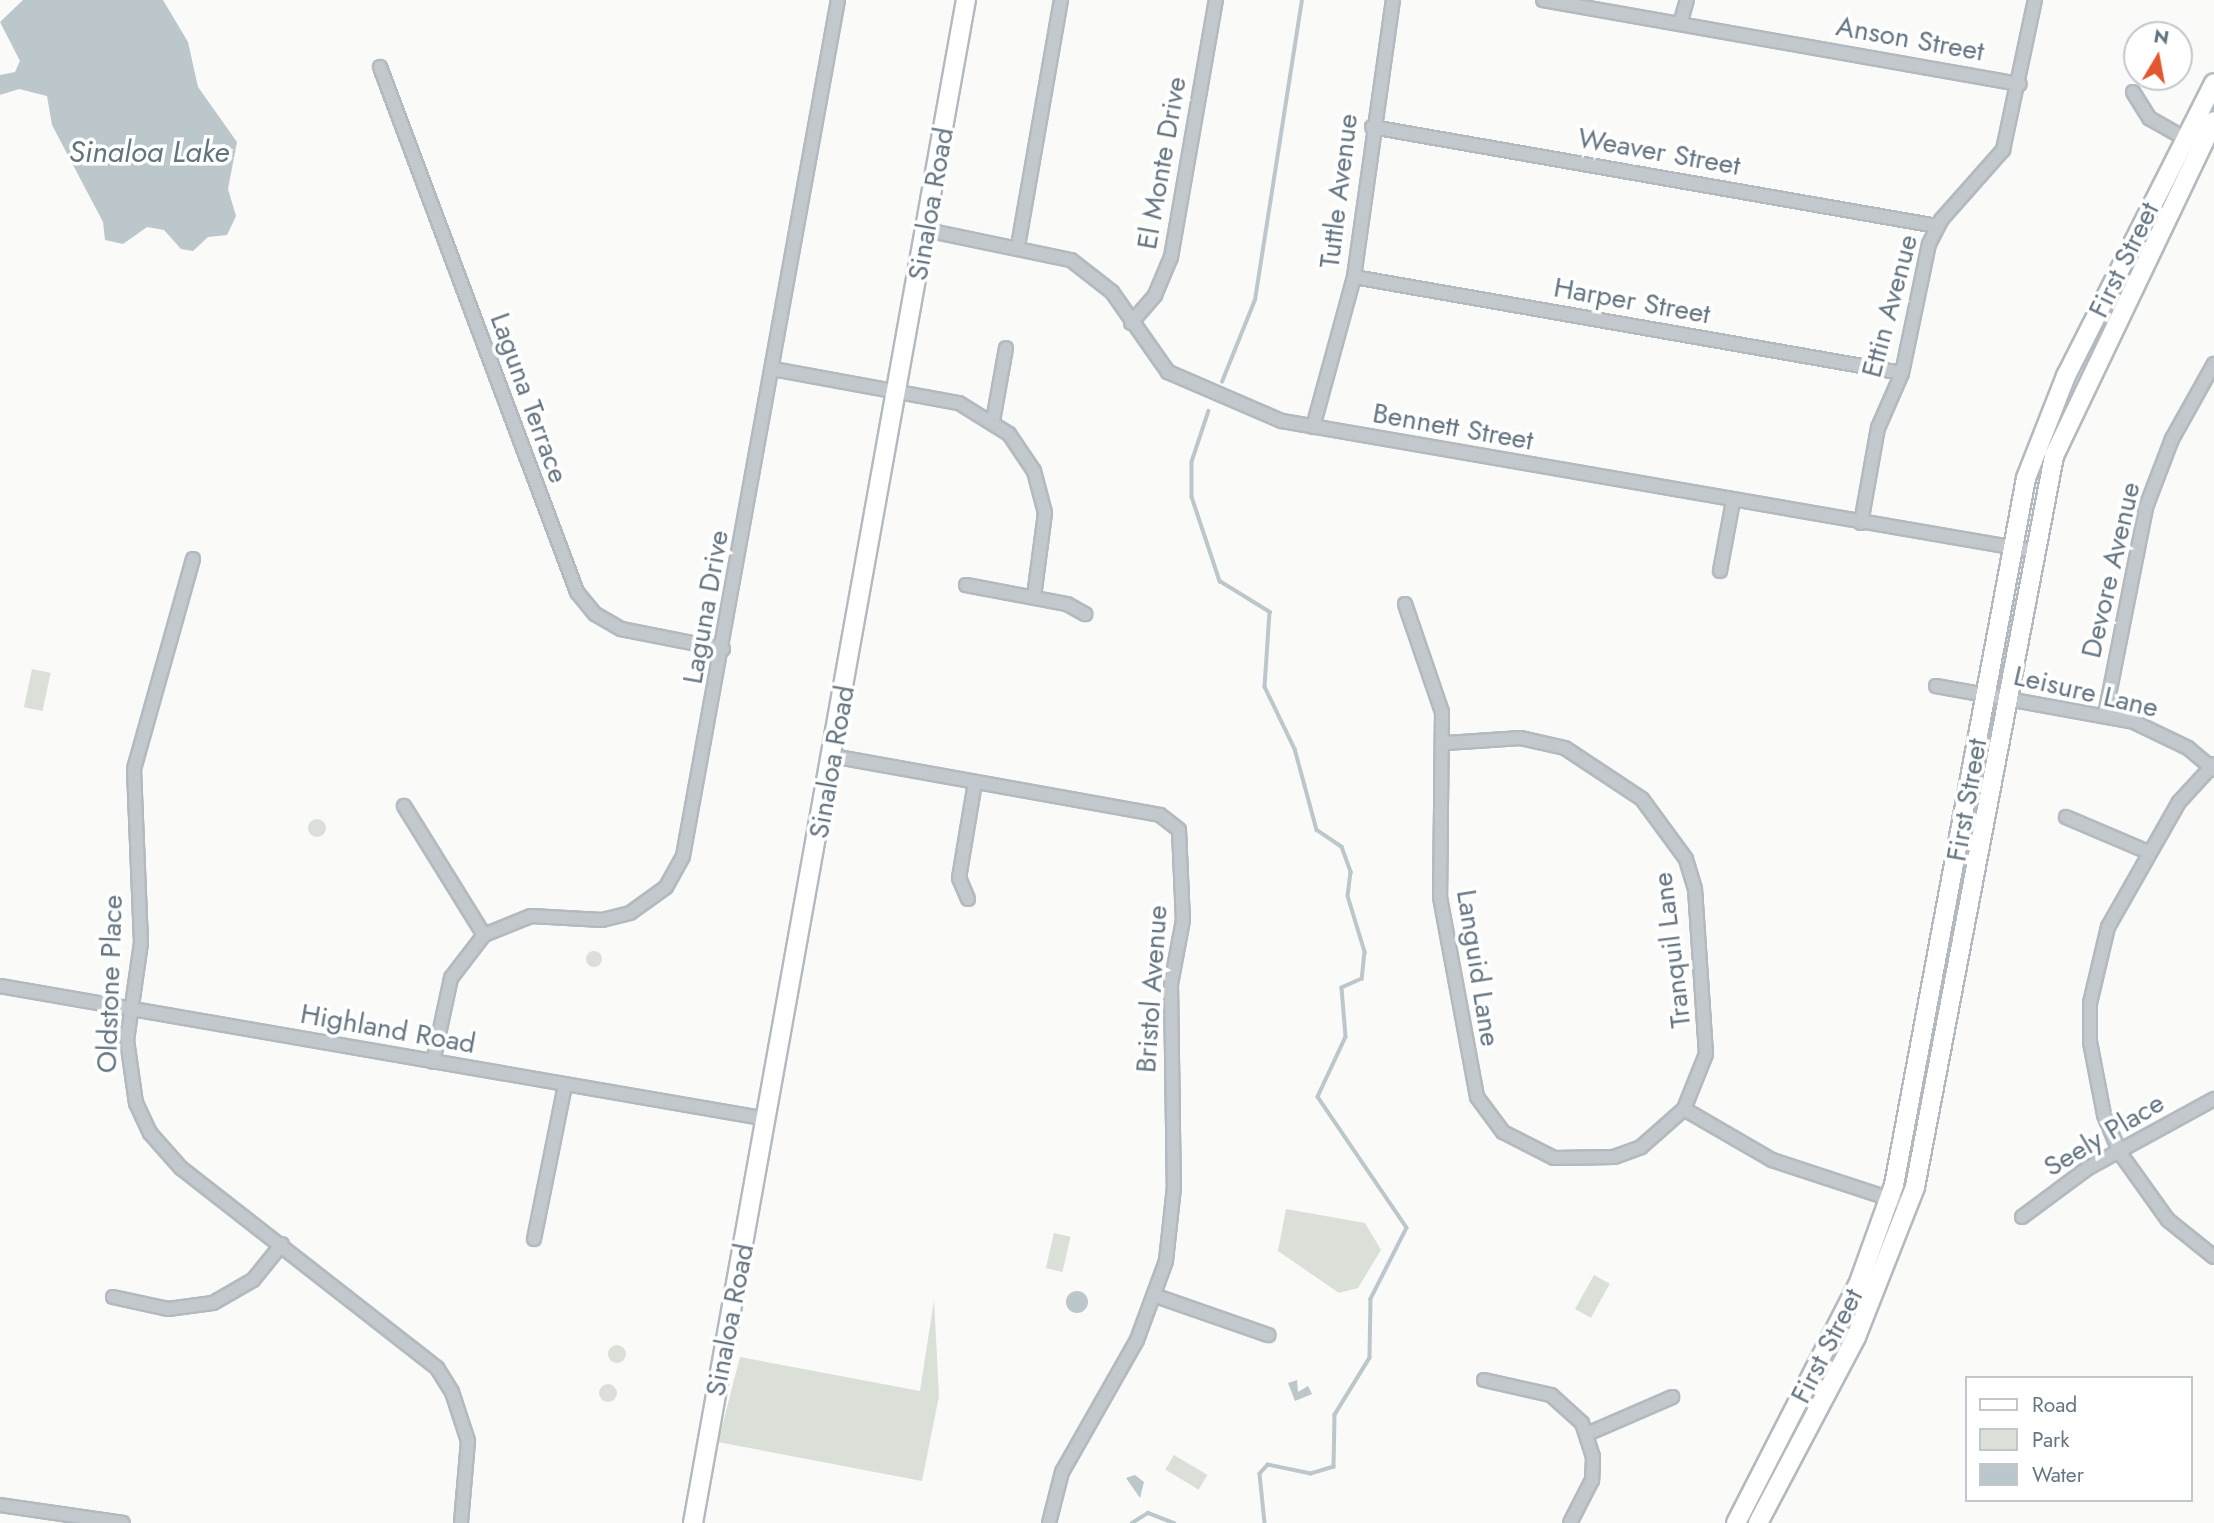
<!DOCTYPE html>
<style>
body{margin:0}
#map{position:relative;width:2214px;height:1523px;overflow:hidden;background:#fafaf8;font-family:Jost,sans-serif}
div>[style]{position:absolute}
.green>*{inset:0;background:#dadfd7;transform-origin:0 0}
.round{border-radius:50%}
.water>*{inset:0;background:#bbc7cb}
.stream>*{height:3.5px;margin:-1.75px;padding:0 1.75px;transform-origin:1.75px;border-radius:1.75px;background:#bbc7cb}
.roads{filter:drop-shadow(2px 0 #b3babf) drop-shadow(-2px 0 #b3babf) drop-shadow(0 2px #b3babf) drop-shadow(0 -2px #b3babf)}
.street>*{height:12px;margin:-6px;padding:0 6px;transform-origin:6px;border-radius:6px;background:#c3c8cc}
.secondary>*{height:18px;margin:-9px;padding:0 9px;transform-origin:9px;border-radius:9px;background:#fff}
span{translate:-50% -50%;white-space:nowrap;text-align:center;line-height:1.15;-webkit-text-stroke:7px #fff;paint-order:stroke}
.street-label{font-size:28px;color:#657683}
.water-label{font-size:30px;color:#60757c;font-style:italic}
.legend{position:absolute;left:1965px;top:1376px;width:228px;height:126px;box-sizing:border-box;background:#fff;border:2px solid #c1c8cd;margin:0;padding:9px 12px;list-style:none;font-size:21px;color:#657683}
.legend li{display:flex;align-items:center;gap:14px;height:35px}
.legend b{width:35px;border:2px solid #c1c8cd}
.north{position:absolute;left:2123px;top:21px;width:70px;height:70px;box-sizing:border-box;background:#fff;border:2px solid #c1c8cd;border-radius:50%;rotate:10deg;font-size:19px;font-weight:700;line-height:28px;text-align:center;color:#657683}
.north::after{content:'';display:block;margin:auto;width:24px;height:32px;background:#e4572e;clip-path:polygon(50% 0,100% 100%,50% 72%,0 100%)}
</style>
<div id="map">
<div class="green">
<div style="left:32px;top:669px;width:19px;height:39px;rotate:12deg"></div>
<div class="round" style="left:308px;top:819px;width:18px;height:18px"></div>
<div class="round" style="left:586px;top:951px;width:16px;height:16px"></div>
<div style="clip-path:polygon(1286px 1209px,1365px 1223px,1381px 1250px,1358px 1288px,1339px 1293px,1278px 1251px)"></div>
<div style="left:1054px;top:1233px;width:17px;height:36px;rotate:13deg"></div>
<div style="left:1594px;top:1275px;width:18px;height:39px;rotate:29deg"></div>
<div style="clip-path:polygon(934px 1300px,939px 1396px,922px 1481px,718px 1442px,740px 1357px,920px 1391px)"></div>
<div class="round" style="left:608px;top:1345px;width:18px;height:18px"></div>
<div class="round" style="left:599px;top:1384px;width:18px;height:18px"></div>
<div style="left:1174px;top:1455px;width:39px;height:17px;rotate:31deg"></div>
</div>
<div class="water">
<div style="clip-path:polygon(23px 0,163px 0,188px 42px,198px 87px,237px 142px,228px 189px,236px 216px,227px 235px,208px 237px,193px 251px,181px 249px,164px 230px,147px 227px,123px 244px,105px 240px,103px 222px,52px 125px,47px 96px,19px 89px,0 95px,0 75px,15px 72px,20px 61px,0 22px)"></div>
<div class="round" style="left:1066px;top:1291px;width:22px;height:22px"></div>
<div style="clip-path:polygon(1297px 1380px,1298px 1392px,1308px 1386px,1312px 1394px,1295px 1401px,1288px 1383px)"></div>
<div style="clip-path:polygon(1135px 1475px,1144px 1482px,1140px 1498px,1126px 1478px)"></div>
</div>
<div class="stream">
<div style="left:1222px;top:382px;width:88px;rotate:-68.1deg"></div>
<div style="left:1255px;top:300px;width:304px;rotate:-81.1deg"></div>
<div style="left:1209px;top:411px;width:54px;rotate:108.4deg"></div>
<div style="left:1192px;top:462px;width:35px;rotate:90deg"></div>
<div style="left:1192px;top:497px;width:89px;rotate:71.6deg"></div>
<div style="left:1220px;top:581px;width:59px;rotate:31.8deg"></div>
<div style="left:1270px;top:612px;width:75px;rotate:93.8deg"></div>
<div style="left:1265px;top:687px;width:69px;rotate:64.2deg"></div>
<div style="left:1295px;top:749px;width:84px;rotate:74.8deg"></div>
<div style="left:1317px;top:830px;width:30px;rotate:34deg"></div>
<div style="left:1342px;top:847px;width:27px;rotate:70deg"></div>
<div style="left:1351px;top:872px;width:24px;rotate:97deg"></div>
<div style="left:1348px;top:896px;width:59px;rotate:73.1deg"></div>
<div style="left:1365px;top:952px;width:27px;rotate:96deg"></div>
<div style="left:1362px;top:979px;width:22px;rotate:156deg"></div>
<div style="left:1342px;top:988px;width:49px;rotate:85.3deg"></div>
<div style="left:1346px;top:1037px;width:66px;rotate:115deg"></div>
<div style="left:1318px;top:1097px;width:158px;rotate:55.8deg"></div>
<div style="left:1407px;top:1228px;width:80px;rotate:116.9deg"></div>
<div style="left:1371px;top:1299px;width:59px;rotate:91deg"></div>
<div style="left:1370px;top:1358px;width:67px;rotate:121.6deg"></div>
<div style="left:1335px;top:1415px;width:52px;rotate:91.1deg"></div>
<div style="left:1334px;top:1467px;width:24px;rotate:163deg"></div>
<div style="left:1311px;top:1474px;width:44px;rotate:-168.2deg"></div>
<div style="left:1268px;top:1465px;width:12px;rotate:132deg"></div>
<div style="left:1260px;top:1474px;width:49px;rotate:84.2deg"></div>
<div style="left:1132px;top:1523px;width:19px;rotate:-32deg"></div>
<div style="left:1148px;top:1513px;width:28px;rotate:21deg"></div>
</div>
<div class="roads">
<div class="street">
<div style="left:1543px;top:0;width:484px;rotate:10deg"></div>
<div style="left:1680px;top:24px;width:25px;rotate:-74deg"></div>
<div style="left:380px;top:67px;width:561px;rotate:69.43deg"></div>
<div style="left:577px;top:592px;width:28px;rotate:51deg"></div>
<div style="left:595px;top:614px;width:30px;rotate:30deg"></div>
<div style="left:621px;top:629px;width:104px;rotate:11.1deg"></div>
<div style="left:2133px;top:92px;width:31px;rotate:58deg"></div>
<div style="left:2149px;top:118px;width:40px;rotate:29.7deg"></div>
<div style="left:1372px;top:127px;width:574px;rotate:9.94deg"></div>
<div style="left:926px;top:230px;width:148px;rotate:11.7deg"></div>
<div style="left:1071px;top:260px;width:52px;rotate:38deg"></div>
<div style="left:1112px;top:292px;width:98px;rotate:55deg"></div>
<div style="left:1168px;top:372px;width:124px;rotate:23.3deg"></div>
<div style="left:1282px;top:421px;width:762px;rotate:9.82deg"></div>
<div style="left:1018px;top:246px;width:250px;rotate:-80.1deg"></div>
<div style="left:1354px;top:277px;width:556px;rotate:9.94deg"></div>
<div style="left:1131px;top:323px;width:37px;rotate:-49deg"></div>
<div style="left:1155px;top:295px;width:41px;rotate:-67.2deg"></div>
<div style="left:1171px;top:257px;width:261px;rotate:-80.1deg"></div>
<div style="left:773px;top:369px;width:189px;rotate:10.4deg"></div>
<div style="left:959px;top:403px;width:59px;rotate:31.8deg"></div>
<div style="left:1009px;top:434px;width:45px;rotate:56deg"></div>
<div style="left:1034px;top:471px;width:43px;rotate:75.3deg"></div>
<div style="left:1045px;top:513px;width:85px;rotate:97.5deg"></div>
<div style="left:993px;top:421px;width:74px;rotate:-79.9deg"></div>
<div style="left:1313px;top:427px;width:156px;rotate:-74.7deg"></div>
<div style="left:1354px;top:277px;width:280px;rotate:-82deg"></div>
<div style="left:1861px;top:523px;width:97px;rotate:-79.9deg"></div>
<div style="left:1878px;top:428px;width:60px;rotate:-66.4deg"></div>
<div style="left:1902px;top:373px;width:132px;rotate:-78.2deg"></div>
<div style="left:1929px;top:244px;width:27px;rotate:-63deg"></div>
<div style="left:1941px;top:220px;width:94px;rotate:-48.5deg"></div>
<div style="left:2003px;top:150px;width:153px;rotate:-78deg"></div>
<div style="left:193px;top:559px;width:218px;rotate:105.7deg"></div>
<div style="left:134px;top:769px;width:174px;rotate:87.7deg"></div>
<div style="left:141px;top:943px;width:98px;rotate:98.2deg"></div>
<div style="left:127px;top:1040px;width:64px;rotate:81.9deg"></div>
<div style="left:136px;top:1103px;width:33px;rotate:65deg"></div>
<div style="left:150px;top:1133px;width:47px;rotate:48.5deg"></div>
<div style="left:181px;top:1168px;width:325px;rotate:38deg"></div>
<div style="left:437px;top:1368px;width:28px;rotate:58deg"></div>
<div style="left:452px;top:1392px;width:52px;rotate:71.9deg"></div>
<div style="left:468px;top:1441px;width:82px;rotate:94.9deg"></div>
<div style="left:1720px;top:571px;width:71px;rotate:-79.5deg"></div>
<div style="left:966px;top:585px;width:103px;rotate:10.7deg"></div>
<div style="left:1067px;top:604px;width:21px;rotate:29deg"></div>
<div style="left:1405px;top:604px;width:114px;rotate:71.1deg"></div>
<div style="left:1442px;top:712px;width:185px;rotate:90.6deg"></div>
<div style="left:1440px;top:897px;width:203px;rotate:79.5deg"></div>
<div style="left:1477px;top:1097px;width:44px;rotate:53.4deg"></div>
<div style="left:1503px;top:1132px;width:57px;rotate:27deg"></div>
<div style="left:1554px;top:1158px;width:60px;rotate:-1deg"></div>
<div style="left:1614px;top:1157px;width:29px;rotate:-20deg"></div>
<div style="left:1641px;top:1147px;width:57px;rotate:-41.5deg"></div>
<div style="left:1684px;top:1109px;width:59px;rotate:-68.2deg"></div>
<div style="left:1706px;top:1054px;width:165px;rotate:-93.8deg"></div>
<div style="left:1695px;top:889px;width:31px;rotate:-107deg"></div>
<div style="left:1686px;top:859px;width:74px;rotate:-126.3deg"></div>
<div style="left:1642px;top:799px;width:92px;rotate:-146.5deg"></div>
<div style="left:1565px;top:748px;width:45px;rotate:-167.2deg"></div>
<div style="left:1521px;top:738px;width:75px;rotate:176.2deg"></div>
<div style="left:1936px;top:686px;width:201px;rotate:10.3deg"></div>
<div style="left:2134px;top:722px;width:60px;rotate:25.7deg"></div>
<div style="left:2188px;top:748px;width:34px;rotate:40deg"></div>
<div style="left:2105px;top:715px;width:212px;rotate:-78.8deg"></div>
<div style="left:2146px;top:507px;width:73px;rotate:-69.1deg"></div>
<div style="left:2172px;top:439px;width:86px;rotate:-60.8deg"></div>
<div style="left:832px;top:756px;width:333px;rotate:10.2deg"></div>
<div style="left:1160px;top:815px;width:24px;rotate:38deg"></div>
<div style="left:1179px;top:830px;width:90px;rotate:87.5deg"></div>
<div style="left:1183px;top:920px;width:65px;rotate:100.6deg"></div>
<div style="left:1171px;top:984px;width:203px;rotate:89.2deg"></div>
<div style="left:1174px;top:1187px;width:74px;rotate:96.2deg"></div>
<div style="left:1166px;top:1261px;width:84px;rotate:110.2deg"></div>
<div style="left:1137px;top:1340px;width:152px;rotate:119.6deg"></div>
<div style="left:1062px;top:1472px;width:53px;rotate:104.3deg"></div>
<div style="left:2214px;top:764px;width:52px;rotate:132.6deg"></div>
<div style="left:2179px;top:802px;width:144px;rotate:119.6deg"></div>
<div style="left:2108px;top:927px;width:78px;rotate:103.3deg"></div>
<div style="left:2090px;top:1003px;width:39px;rotate:90deg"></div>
<div style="left:2090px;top:1042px;width:74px;rotate:79.1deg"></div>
<div style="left:2104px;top:1115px;width:41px;rotate:67.2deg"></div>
<div style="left:2120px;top:1153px;width:82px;rotate:54.4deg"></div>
<div style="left:2168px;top:1220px;width:59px;rotate:38.8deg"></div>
<div style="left:404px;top:806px;width:152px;rotate:58.2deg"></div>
<div style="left:2066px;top:817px;width:89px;rotate:23.1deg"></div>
<div style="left:968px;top:899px;width:23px;rotate:-113deg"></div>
<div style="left:959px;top:878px;width:97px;rotate:-80.5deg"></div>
<div style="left:0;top:986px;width:778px;rotate:9.84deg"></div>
<div style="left:433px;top:1062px;width:86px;rotate:-77.9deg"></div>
<div style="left:451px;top:978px;width:54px;rotate:-52.5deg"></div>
<div style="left:484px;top:935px;width:51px;rotate:-22deg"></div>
<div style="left:531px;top:916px;width:71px;rotate:3.2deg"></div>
<div style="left:602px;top:920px;width:29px;rotate:-14deg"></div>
<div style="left:630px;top:913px;width:44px;rotate:-35.8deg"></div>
<div style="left:666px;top:887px;width:35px;rotate:-61deg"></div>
<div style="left:683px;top:856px;width:870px;rotate:-79.74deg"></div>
<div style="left:1684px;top:1109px;width:102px;rotate:30.1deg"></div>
<div style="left:1772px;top:1160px;width:144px;rotate:18.2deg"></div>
<div style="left:2022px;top:1217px;width:82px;rotate:-36.6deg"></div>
<div style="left:2088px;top:1168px;width:144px;rotate:-28.7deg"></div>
<div style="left:534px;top:1239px;width:157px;rotate:-78.6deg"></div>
<div style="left:1156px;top:1296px;width:119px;rotate:19.2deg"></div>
<div style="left:113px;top:1297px;width:56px;rotate:12.3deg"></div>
<div style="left:168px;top:1309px;width:45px;rotate:-7.6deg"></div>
<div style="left:213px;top:1303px;width:46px;rotate:-29.9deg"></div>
<div style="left:253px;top:1280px;width:46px;rotate:-51.1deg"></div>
<div style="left:1484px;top:1380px;width:69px;rotate:12.6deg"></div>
<div style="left:1551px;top:1395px;width:42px;rotate:42.1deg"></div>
<div style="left:1582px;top:1423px;width:36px;rotate:72deg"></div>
<div style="left:1593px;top:1457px;width:23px;rotate:92deg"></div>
<div style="left:1592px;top:1480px;width:48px;rotate:117.1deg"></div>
<div style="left:1587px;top:1434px;width:93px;rotate:-23.5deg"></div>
<div style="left:0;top:1505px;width:124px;rotate:8.3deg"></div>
</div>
<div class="secondary">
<div style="left:693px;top:1523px;width:1547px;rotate:-79.84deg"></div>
<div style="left:1736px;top:1523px;width:267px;rotate:-62.9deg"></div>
<div style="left:1858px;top:1285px;width:106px;rotate:-70.2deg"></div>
<div style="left:1894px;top:1185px;width:719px;rotate:-79.42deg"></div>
<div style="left:2026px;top:478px;width:110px;rotate:-68.6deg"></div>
<div style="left:2066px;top:376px;width:328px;rotate:-63.2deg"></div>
<div style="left:1758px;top:1523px;width:210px;rotate:-62.2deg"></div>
<div style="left:1856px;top:1337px;width:161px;rotate:-68.5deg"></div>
<div style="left:1915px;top:1187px;width:744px;rotate:-79.23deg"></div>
<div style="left:2054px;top:456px;width:371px;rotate:-64.5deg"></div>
</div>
</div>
<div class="street-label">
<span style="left:1910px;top:39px;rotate:10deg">Anson Street</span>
<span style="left:1659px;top:152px;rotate:10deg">Weaver Street</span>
<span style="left:1162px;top:163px;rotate:-80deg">El Monte Drive</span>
<span style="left:1339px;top:191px;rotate:-83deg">Tuttle Avenue</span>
<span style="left:931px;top:204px;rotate:-80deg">Sinaloa Road</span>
<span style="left:2124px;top:260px;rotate:-64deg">First Street</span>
<span style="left:1632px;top:301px;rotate:10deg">Harper Street</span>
<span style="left:1890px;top:306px;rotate:-75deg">Ettin Avenue</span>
<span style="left:529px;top:398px;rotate:70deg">Laguna Terrace</span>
<span style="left:1453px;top:427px;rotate:10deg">Bennett Street</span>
<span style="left:2111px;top:570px;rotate:-77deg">Devore Avenue</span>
<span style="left:706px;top:607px;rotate:-80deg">Laguna Drive</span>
<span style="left:2086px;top:692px;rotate:13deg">Leisure Lane</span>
<span style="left:832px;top:762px;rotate:-80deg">Sinaloa Road</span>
<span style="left:1967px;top:800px;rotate:-80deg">First Street</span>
<span style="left:1672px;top:950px;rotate:-97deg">Tranquil Lane</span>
<span style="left:1478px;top:968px;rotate:81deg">Languid Lane</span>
<span style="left:110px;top:984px;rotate:-88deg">Oldstone Place</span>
<span style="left:1152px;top:989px;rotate:-86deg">Bristol Avenue</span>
<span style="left:388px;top:1029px;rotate:10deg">Highland Road</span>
<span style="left:2104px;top:1135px;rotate:-31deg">Seely Place</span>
<span style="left:730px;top:1320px;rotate:-79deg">Sinaloa Road</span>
<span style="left:1827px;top:1346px;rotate:-63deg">First Street</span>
</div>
<div class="water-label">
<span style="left:149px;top:152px">Sinaloa Lake</span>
</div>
<ul class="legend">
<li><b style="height:9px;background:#fff"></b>Road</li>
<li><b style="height:19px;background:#dadfd7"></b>Park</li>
<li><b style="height:19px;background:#bbc7cb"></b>Water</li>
</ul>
<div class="north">N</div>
</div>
